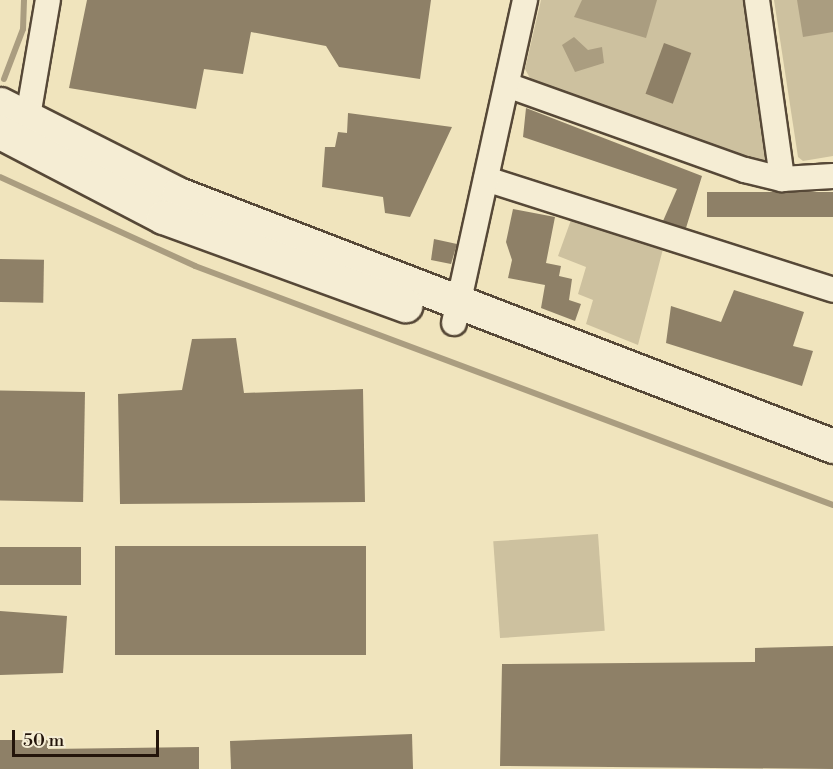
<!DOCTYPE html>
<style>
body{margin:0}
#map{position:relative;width:833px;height:769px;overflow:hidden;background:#f0e4bd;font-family:"Libre Bodoni",serif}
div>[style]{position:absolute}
.green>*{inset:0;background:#cdc19f;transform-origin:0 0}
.water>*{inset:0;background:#aa9d80}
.stream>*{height:6px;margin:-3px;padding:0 3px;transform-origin:3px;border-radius:3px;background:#aa9d80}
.building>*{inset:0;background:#8e8067;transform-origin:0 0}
.roads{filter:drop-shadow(2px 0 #564837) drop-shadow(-2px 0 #564837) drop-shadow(0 2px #564837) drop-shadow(0 -2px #564837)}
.street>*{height:24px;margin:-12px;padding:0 12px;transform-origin:12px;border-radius:12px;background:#f5edd4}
.secondary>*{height:33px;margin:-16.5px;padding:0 16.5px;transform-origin:16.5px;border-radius:16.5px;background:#f5edd4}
span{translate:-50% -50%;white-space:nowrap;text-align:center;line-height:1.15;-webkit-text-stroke:4.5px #f5edd4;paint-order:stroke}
.scale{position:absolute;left:12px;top:730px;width:147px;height:27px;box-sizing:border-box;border:3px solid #23140a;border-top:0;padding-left:8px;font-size:18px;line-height:21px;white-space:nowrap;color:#23140a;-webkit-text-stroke:4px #f5edd4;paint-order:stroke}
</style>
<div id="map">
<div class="green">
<div style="clip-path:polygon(541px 0,748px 0,772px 155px,761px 164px,532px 82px,525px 69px)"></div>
<div style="clip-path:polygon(774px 0,833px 0,833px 156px,803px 161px,798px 157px)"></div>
<div style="clip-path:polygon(571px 220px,663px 249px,638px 345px,586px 324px,593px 300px,578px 294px,586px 267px,558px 256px)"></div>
<div style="left:598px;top:534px;width:97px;height:105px;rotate:86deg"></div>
</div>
<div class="water">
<div style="clip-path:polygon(582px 0,657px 0,646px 38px,574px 17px)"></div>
<div style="clip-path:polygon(797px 0,833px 0,833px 32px,803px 37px)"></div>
<div style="clip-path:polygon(574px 37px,588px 50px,602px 47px,604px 63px,575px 72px,562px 45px)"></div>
</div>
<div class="stream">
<div style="left:4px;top:79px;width:53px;rotate:-69.2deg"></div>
<div style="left:23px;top:29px;width:29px;rotate:-88deg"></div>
<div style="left:0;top:177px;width:214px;rotate:24.5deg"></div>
<div style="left:195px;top:266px;width:681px;rotate:20.54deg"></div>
</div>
<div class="building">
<div style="clip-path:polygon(87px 0,431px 0,420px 79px,339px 67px,326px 46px,251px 32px,243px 74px,204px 69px,196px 109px,69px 88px)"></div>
<div style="left:664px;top:43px;width:29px;height:54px;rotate:20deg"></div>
<div style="clip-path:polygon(526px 108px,702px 176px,686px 228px,663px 221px,677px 189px,523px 137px)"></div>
<div style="clip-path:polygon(348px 113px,452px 127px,410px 217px,385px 213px,383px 197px,322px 187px,325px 147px,335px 147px,338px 132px,347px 133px)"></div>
<div style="left:833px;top:192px;width:25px;height:126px;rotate:90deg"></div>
<div style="clip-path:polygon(513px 209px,555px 217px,546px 263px,561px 266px,559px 276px,572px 279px,569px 300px,581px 304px,575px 321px,541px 308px,545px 285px,508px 278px,512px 260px,506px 242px)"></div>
<div style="clip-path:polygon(434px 239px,457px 244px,451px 264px,431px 260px)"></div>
<div style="left:0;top:259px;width:44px;height:43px;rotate:1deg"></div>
<div style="clip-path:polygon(734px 290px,804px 312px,793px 346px,813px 351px,802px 386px,666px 343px,671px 306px,721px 322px)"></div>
<div style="clip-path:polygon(236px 338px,244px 393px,363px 389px,365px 502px,120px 504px,118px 394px,182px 390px,192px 339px)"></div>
<div style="left:85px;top:392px;width:110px;height:85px;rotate:91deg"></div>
<div style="left:366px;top:546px;width:109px;height:251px;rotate:90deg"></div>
<div style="left:0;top:547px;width:81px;height:38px"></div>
<div style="clip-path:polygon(0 611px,67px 616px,63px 673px,0 675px)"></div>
<div style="clip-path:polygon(833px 646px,833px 769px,500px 766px,502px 664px,755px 662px,755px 648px)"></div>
<div style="clip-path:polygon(412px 734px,413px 769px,231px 769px,230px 741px)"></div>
<div style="clip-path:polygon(0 740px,48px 740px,48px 749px,199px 747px,199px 769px,0 769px)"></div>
</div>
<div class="roads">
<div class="street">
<div style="left:757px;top:0;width:181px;rotate:82deg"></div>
<div style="left:507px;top:85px;width:253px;rotate:19.7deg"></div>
<div style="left:745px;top:170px;width:38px;rotate:14deg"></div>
<div style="left:782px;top:179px;width:51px;rotate:-3.4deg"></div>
<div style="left:25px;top:134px;width:136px;rotate:-80.3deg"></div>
<div style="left:486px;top:179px;width:364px;rotate:17.7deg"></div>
<div style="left:454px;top:323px;width:331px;rotate:-77.6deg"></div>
</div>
<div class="secondary">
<div style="left:0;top:104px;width:199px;rotate:26.8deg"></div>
<div style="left:178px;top:194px;width:702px;rotate:21.04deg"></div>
<div style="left:0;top:132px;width:184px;rotate:27.5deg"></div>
<div style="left:163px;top:217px;width:258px;rotate:20deg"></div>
</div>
</div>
<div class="scale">50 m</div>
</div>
